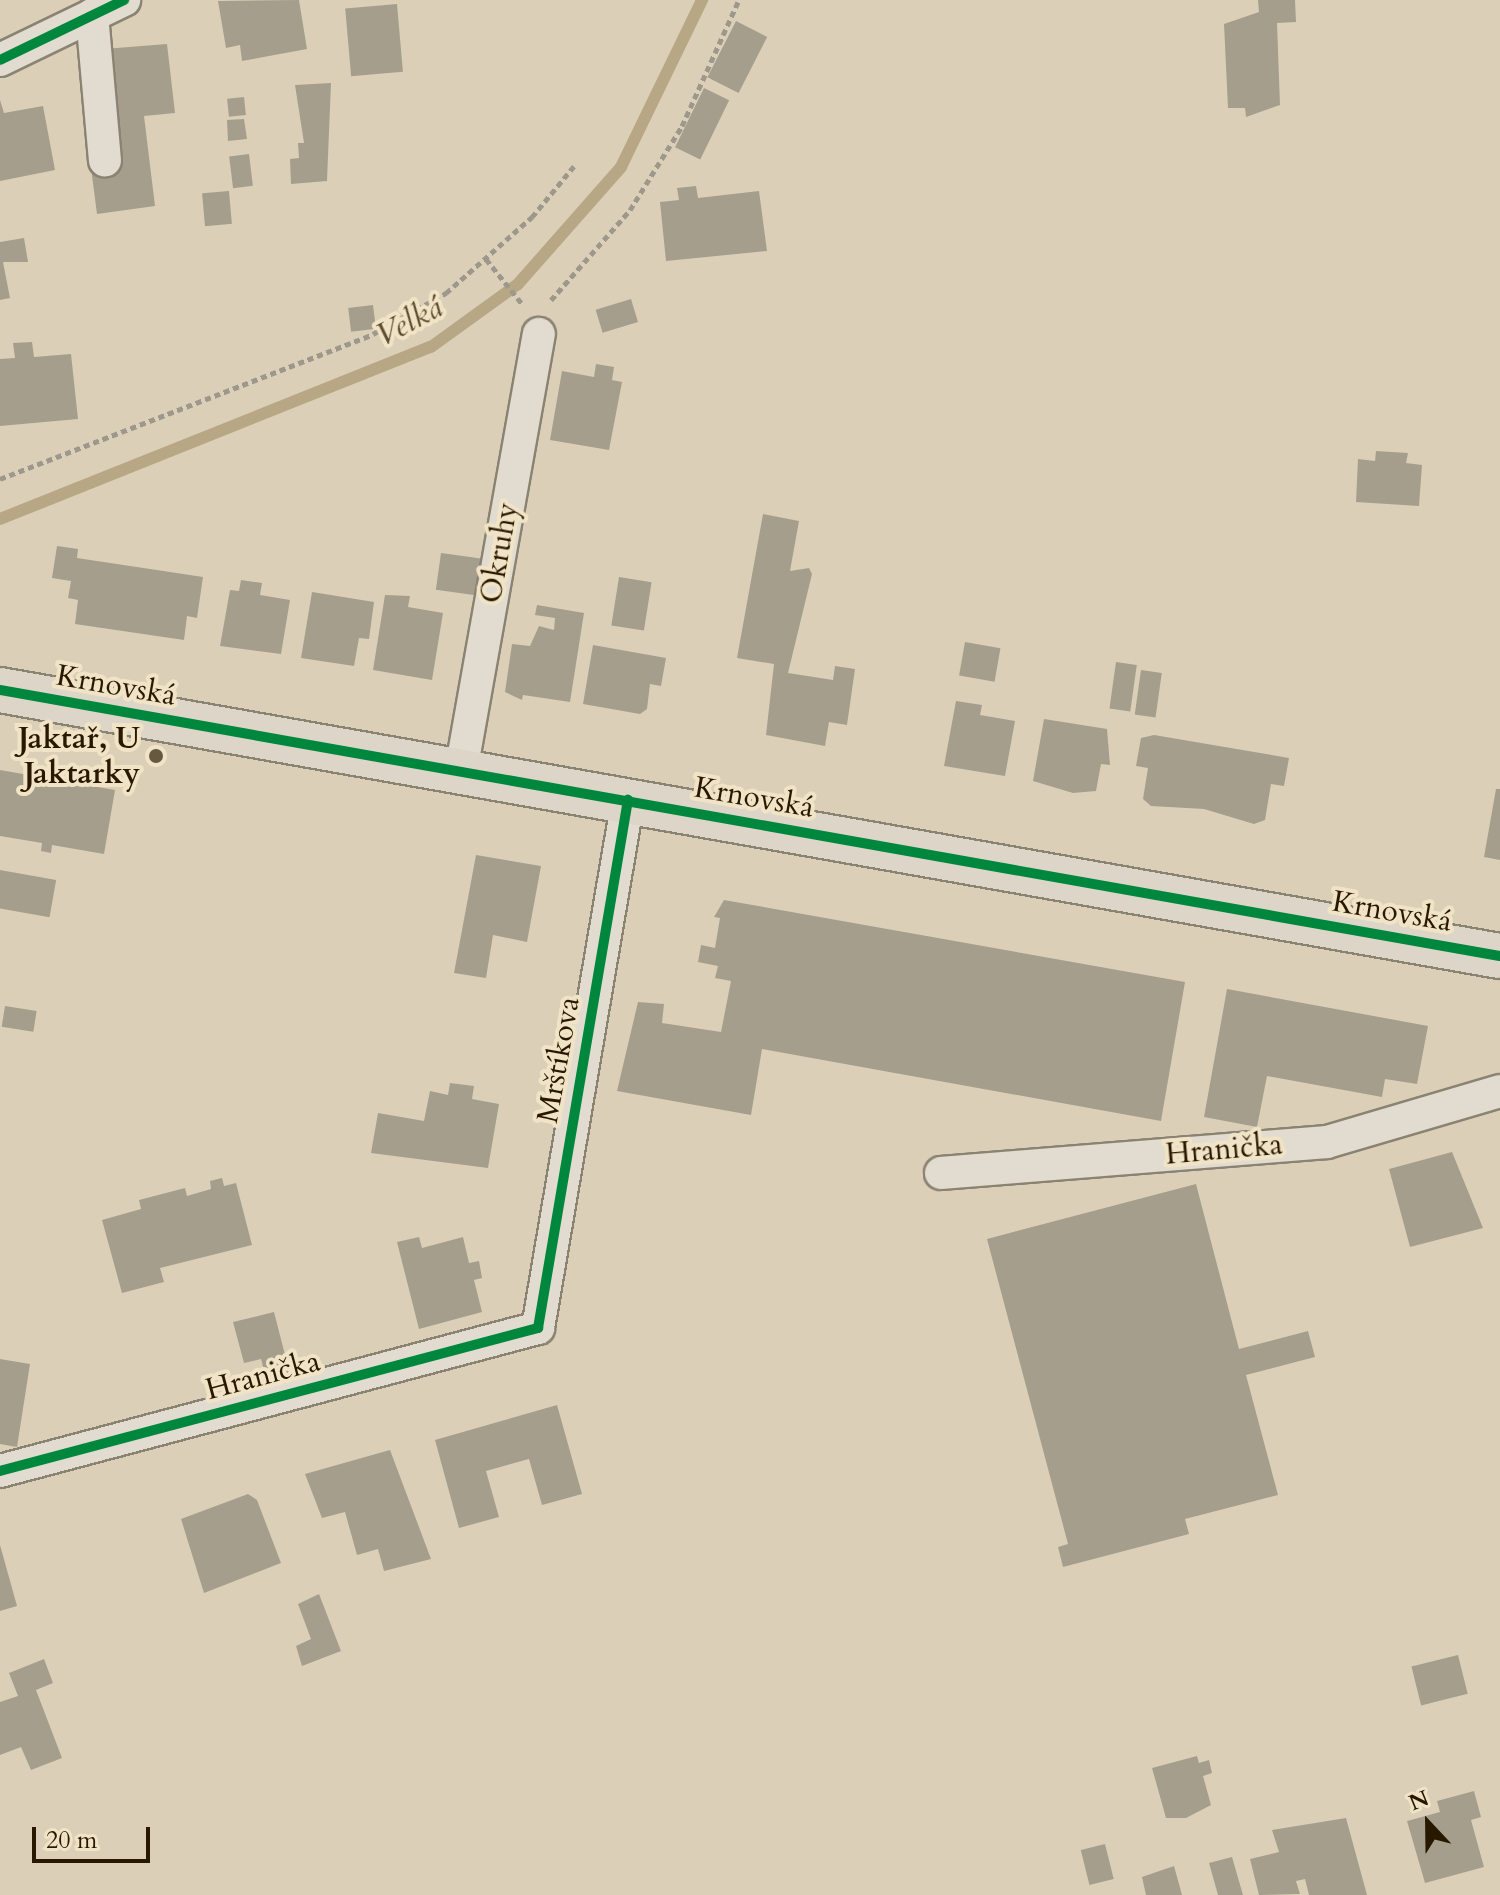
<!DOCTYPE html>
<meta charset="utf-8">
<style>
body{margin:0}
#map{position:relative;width:1500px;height:1895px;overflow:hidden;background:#dbd0b7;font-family:Cardo,serif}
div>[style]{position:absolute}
.stream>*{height:12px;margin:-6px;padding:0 6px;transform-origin:6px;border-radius:6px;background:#b7a785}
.building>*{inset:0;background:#a69e8c;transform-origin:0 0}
.path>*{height:5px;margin-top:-2.5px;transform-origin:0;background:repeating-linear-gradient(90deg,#9e988c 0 6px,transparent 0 10px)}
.roads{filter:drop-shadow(2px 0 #8b8372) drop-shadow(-2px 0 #8b8372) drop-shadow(0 2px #8b8372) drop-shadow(0 -2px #8b8372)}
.street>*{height:32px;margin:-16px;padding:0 16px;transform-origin:16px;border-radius:16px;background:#e2dcd0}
.primary>*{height:44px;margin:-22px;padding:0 22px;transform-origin:22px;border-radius:22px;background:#ddd6c8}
.cycleway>*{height:10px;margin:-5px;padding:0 5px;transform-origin:5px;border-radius:5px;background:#00873e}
.dots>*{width:22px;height:22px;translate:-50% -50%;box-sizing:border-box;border:4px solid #f1e4c6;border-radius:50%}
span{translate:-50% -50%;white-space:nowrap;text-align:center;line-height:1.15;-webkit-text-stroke:8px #f1e4c6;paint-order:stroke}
.street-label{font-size:30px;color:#291800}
.poi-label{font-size:30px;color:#291800;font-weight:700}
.right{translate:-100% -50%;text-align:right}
.water-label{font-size:32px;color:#5c4a2c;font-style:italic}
.north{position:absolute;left:1388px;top:1783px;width:80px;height:80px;-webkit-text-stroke:6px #f1e4c6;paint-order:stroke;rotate:338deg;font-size:22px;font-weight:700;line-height:32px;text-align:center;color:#291800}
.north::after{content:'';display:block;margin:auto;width:28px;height:36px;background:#291800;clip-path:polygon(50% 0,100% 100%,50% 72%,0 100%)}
.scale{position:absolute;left:32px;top:1827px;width:118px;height:36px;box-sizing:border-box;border:4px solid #291800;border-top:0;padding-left:10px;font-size:24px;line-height:28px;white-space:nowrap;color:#291800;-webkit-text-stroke:6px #f1e4c6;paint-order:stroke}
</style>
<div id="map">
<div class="stream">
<div style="left:0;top:519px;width:464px;rotate:-21.8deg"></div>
<div style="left:431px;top:347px;width:107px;rotate:-35.9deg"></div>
<div style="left:518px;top:284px;width:156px;rotate:-48.6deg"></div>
<div style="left:621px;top:167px;width:186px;rotate:-64.1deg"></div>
</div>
<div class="building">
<div style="clip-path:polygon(299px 0,307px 49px,242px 61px,240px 45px,226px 48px,218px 1px)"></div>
<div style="clip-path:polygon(1258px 0,1295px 0,1296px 22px,1277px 23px,1280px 105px,1246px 117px,1245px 108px,1228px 108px,1224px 24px,1259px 12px)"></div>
<div style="left:397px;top:4px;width:68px;height:52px;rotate:85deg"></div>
<div style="left:736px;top:21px;width:35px;height:63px;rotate:27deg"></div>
<div style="clip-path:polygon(167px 44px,175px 113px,144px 116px,155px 206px,97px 214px,91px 168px,116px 166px,104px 49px)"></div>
<div style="clip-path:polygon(331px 83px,327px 181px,291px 184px,290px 159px,299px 158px,298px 143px,304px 143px,295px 85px)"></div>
<div style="left:704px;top:88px;width:28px;height:66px;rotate:26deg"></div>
<div style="left:244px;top:97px;width:18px;height:17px;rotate:84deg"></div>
<div style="clip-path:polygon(0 100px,4px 113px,43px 106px,55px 170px,0 181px)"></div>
<div style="clip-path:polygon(244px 119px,247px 139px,228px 141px,227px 120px)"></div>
<div style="left:249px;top:154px;width:32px;height:20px;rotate:83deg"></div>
<div style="clip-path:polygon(696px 186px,698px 198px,759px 191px,767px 251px,666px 261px,660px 202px,679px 200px,677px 188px)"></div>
<div style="left:229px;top:191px;width:33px;height:27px;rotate:85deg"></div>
<div style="clip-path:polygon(24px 238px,28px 262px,3px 262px,10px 298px,0 300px,0 242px)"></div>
<div style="left:631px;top:299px;width:24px;height:37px;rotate:73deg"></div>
<div style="left:373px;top:305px;width:24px;height:25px;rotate:83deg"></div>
<div style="clip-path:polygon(32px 342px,34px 357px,71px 354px,78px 419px,0 426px,0 359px,15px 358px,13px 343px)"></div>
<div style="clip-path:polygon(596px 364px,614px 367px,612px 380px,622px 382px,609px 450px,550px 440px,562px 371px,594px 377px)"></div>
<div style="clip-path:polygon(1376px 451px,1408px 453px,1406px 463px,1422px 465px,1419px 506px,1356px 502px,1358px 459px,1375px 461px)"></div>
<div style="clip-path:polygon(763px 514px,799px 521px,790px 571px,809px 568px,812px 574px,788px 673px,833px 680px,835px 666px,855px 669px,847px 725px,829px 722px,825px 746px,766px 735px,774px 664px,737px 658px)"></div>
<div style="clip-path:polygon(57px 546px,78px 549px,77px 558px,203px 577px,197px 618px,187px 616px,184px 640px,75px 624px,78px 600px,68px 598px,71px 581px,52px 578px)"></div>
<div style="left:441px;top:553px;width:42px;height:37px;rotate:8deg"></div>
<div style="left:619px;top:577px;width:33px;height:49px;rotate:9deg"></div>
<div style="clip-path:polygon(241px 580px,262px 583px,260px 595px,290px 600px,281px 654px,220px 646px,230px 590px,239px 591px)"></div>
<div style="clip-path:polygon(312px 592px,374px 602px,369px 639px,359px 638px,354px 666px,301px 658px)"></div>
<div style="clip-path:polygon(385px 595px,410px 596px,408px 607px,443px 613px,432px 680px,373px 670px)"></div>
<div style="clip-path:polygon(537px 605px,584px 613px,570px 702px,523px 695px,522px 700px,505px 692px,512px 644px,530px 646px,539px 626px,554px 630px,555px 618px,535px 615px)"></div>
<div style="left:965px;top:642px;width:36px;height:34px;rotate:10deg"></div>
<div style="clip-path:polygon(593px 645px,666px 658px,661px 686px,650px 684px,647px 709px,640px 714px,583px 704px)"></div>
<div style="left:1116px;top:662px;width:21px;height:47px;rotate:8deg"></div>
<div style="left:1141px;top:670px;width:21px;height:45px;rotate:8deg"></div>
<div style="clip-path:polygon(956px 701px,982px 705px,980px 715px,1015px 721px,1005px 776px,944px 766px)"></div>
<div style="clip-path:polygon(1044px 719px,1107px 729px,1110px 765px,1101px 764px,1096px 791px,1073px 793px,1033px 781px)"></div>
<div style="clip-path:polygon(1154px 735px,1289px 758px,1284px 786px,1271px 784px,1265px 820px,1254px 824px,1204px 809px,1151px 806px,1143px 799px,1148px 768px,1136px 766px,1141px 738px)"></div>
<div style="clip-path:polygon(0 770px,115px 790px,104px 854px,52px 845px,51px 853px,41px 851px,42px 843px,0 836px)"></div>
<div style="clip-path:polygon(1496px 789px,1500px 789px,1500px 860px,1484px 857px)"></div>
<div style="clip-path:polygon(476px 855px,541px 866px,527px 942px,493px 935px,486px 978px,454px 973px)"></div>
<div style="left:0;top:870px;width:57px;height:38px;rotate:10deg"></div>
<div style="clip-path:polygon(724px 900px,1185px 982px,1161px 1121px,762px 1049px,751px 1115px,617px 1091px,638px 1002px,664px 1004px,662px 1023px,721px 1032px,731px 981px,715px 978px,718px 966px,698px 962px,701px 945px,715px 948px,720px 918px,714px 917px)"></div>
<div style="clip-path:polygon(1227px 989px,1428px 1026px,1417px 1084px,1385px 1079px,1382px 1097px,1267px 1076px,1257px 1127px,1204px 1117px)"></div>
<div style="left:5px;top:1006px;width:32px;height:21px;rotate:9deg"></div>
<div style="clip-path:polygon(450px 1083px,474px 1086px,472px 1099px,499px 1104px,488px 1168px,371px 1153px,378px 1113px,424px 1121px,430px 1091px,448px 1095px)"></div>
<div style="clip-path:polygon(1452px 1152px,1483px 1228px,1410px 1247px,1389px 1169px)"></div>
<div style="clip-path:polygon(222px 1178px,224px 1186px,236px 1183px,252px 1245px,160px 1268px,164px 1282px,122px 1293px,102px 1220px,141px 1209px,139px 1200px,185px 1188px,187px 1196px,211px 1189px,210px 1181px)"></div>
<div style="clip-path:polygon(1196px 1184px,1239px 1349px,1308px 1331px,1315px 1357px,1246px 1375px,1278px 1495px,1185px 1519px,1189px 1534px,1063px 1567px,1058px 1547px,1068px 1544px,987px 1239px)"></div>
<div style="clip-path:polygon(419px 1237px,422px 1248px,463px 1237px,469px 1263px,479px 1261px,482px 1278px,474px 1280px,482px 1312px,419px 1329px,397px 1242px)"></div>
<div style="clip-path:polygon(274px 1312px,293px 1386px,270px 1393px,261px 1359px,244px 1363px,233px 1322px)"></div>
<div style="clip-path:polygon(0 1359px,30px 1364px,17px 1447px,0 1444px)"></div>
<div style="clip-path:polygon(557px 1405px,582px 1494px,542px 1505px,529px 1459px,486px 1471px,499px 1517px,459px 1528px,435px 1440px)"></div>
<div style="clip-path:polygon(390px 1450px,431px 1559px,384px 1571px,378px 1549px,357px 1555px,345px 1512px,322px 1518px,305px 1474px)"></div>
<div style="clip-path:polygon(248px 1494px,257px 1500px,281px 1563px,204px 1593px,181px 1519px)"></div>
<div style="clip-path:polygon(0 1545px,17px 1606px,0 1611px)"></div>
<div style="clip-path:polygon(319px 1594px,341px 1651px,302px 1666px,296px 1646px,311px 1639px,298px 1604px)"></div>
<div style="left:1458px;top:1655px;width:40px;height:48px;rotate:76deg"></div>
<div style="clip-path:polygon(44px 1659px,53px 1683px,36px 1690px,62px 1758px,31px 1770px,21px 1747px,0 1755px,0 1702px,18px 1696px,9px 1673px)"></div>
<div style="clip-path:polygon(1197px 1756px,1199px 1763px,1209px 1760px,1212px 1773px,1203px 1776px,1211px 1805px,1186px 1818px,1166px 1818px,1152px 1768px)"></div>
<div style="clip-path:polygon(1474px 1791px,1481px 1817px,1471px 1820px,1484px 1867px,1425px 1883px,1407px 1821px,1440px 1812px,1437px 1801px)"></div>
<div style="clip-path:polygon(1346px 1818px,1367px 1895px,1309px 1895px,1305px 1879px,1296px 1881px,1300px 1894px,1259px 1895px,1250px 1859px,1279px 1852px,1272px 1830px)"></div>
<div style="left:1105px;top:1844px;width:36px;height:25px;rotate:76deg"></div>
<div style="clip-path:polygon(1232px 1857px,1243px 1895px,1218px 1895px,1209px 1863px)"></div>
<div style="clip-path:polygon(1174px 1866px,1182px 1895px,1146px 1895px,1142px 1877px)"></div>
</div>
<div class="path">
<div style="left:486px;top:259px;width:59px;rotate:51.2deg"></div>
<div style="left:551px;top:300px;width:120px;rotate:-48.7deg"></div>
<div style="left:630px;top:210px;width:99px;rotate:-58.2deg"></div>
<div style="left:682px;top:126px;width:138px;rotate:-65.7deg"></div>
<div style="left:0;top:479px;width:400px;rotate:-21.2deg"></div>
<div style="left:373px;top:334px;width:84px;rotate:-29.3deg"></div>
<div style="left:446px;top:293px;width:115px;rotate:-41.5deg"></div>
<div style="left:532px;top:217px;width:66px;rotate:-50.5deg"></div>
</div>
<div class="roads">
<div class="street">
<div style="left:92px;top:15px;width:146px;rotate:84.9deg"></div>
<div style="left:0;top:60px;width:138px;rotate:-25.8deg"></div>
<div style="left:461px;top:771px;width:444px;rotate:-79.9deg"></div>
<div style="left:941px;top:1173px;width:387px;rotate:-4.6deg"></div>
<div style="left:1327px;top:1142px;width:180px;rotate:-16.4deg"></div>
<div style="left:0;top:1471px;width:557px;rotate:-14.89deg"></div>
<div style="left:538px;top:1328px;width:536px;rotate:-80.33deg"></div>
</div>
<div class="primary">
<div style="left:0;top:690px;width:1523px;rotate:10.06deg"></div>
</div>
</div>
<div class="cycleway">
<div style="left:0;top:60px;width:138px;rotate:-25.8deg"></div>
<div style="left:0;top:690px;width:1523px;rotate:10.06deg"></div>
<div style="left:0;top:1471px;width:557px;rotate:-14.89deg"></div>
<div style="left:538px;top:1328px;width:536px;rotate:-80.33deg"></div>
</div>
<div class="dots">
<div style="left:156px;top:756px;background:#675840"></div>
</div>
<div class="street-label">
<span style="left:500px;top:553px;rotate:-80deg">Okruhy</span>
<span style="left:116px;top:686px;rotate:10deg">Krnovská</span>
<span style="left:754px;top:798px;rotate:10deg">Krnovská</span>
<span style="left:1392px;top:912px;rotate:10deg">Krnovská</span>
<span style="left:559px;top:1060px;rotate:-80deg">Mrštíkova</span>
<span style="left:1224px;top:1150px;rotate:-5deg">Hranička</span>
<span style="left:263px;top:1376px;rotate:-15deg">Hranička</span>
</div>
<div class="poi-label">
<span class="right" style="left:140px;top:756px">Jaktař, U<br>Jaktarky</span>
</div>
<div class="water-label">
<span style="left:409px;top:322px;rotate:-28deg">Velká</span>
</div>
<div class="north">N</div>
<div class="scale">20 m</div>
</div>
